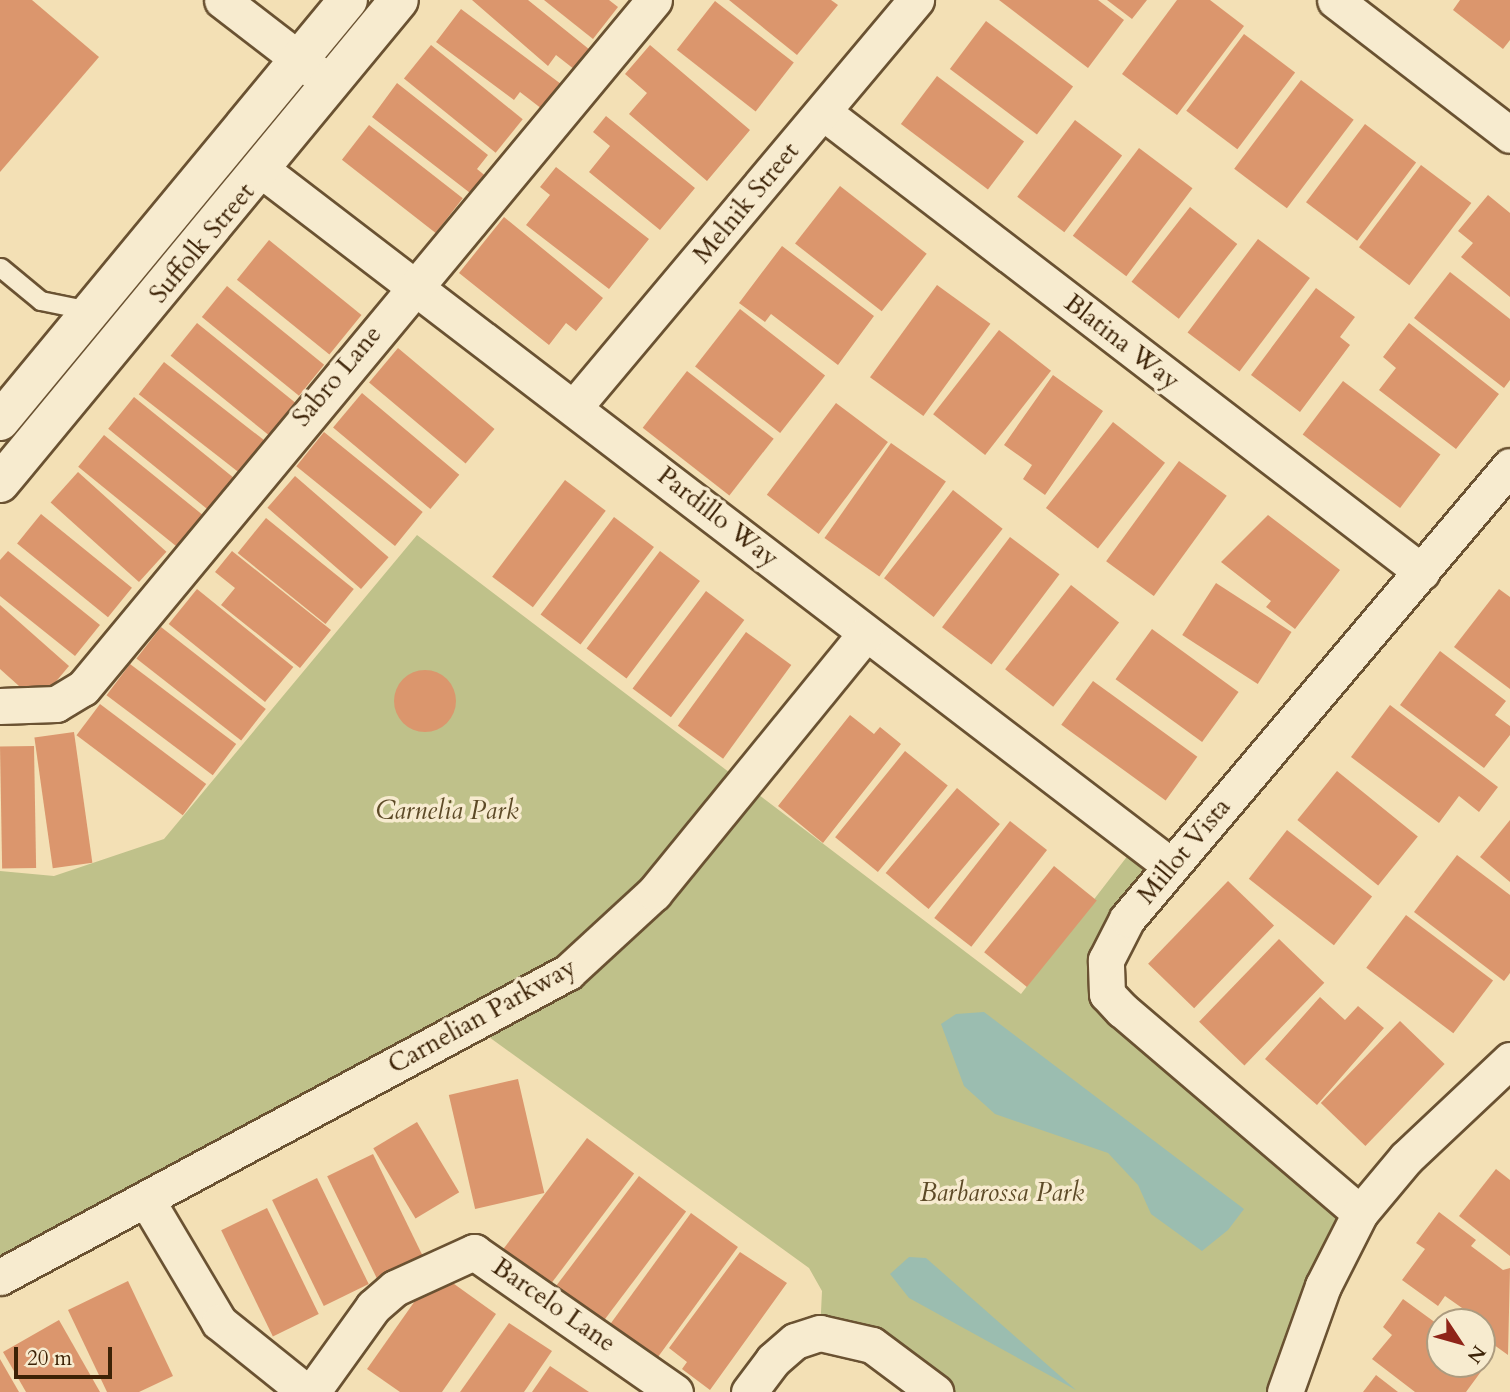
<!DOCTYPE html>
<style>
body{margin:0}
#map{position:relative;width:1510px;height:1392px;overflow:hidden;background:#f3e0b5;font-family:Cardo,serif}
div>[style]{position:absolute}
.green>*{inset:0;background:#bfc18a}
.water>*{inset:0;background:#9bbdb0}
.building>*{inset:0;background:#db966d;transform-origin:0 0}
.round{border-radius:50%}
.roads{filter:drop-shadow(2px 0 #6a5232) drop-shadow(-2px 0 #6a5232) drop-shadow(0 2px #6a5232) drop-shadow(0 -2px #6a5232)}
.lane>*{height:18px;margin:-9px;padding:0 9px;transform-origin:9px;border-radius:9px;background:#f7ebcf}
.street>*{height:35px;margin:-17.5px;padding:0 17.5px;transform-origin:17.5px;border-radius:17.5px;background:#f7ebcf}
.secondary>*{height:38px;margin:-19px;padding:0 19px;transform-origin:19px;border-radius:19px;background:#f7ebcf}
span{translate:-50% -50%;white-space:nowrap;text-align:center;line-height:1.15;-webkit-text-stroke:7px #f7ebcf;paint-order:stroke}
.street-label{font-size:26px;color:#3c2206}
.park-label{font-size:26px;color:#5d4a27;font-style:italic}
.north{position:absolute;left:1426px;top:1308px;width:70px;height:70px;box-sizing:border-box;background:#f7ebcf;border:2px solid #ac9b7f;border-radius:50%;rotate:126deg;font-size:19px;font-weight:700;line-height:28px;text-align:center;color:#3c2206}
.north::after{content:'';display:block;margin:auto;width:24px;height:32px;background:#8f2418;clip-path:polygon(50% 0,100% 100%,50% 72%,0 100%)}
.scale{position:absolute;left:14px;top:1347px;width:98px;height:32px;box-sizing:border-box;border:4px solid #3c2206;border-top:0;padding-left:9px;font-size:21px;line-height:24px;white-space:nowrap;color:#3c2206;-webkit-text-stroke:5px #f7ebcf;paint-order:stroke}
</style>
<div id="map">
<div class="green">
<div style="clip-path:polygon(417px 535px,1021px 994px,1139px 841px,1171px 866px,1103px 978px,1360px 1213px,1285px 1392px,935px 1392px,820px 1333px,822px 1291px,809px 1268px,471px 1024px,0 1277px,0 871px,54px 876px,164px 839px)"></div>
</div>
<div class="water">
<div style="clip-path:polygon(984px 1012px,1244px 1209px,1228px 1230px,1202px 1251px,1151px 1214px,1138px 1185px,1108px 1153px,995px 1114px,964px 1086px,941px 1024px,956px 1014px)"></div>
<div style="clip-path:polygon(909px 1257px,926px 1258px,1076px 1390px,909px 1298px,890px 1274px)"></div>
</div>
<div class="building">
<div style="clip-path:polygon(0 0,32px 0,99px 57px,0 172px)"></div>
<div style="clip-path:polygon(472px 0,528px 0,595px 54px,579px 73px,556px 55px,548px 66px)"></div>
<div style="clip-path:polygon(544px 0,609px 0,618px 7px,593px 39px)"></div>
<div style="clip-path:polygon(729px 0,831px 0,838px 5px,797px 55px)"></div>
<div style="clip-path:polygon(999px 0,1098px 0,1124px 20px,1088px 68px)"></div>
<div style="clip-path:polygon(1107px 0,1147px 0,1132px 19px)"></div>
<div style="clip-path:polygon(1177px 0,1210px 0,1244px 26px,1177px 115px,1122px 74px)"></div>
<div style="clip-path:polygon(1460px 0,1510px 0,1510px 40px,1503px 49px,1453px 10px)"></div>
<div style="left:715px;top:1px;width:100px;height:62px;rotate:38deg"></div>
<div style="clip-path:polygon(461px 9px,561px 84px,542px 109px,520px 92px,514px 100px,436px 42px)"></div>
<div style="left:986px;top:21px;width:109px;height:60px;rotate:37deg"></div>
<div style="left:1244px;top:34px;width:64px;height:96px;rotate:37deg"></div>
<div style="left:431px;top:45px;width:118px;height:43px;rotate:39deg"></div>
<div style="clip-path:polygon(650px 45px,750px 130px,707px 181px,629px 114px,647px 93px,625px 74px)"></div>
<div style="left:937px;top:76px;width:109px;height:60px;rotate:37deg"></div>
<div style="left:1301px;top:80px;width:66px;height:111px;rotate:37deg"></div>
<div style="clip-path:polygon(397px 83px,488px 155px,477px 169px,488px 178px,474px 196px,372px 117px)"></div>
<div style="clip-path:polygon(606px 116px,695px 188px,660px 230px,589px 172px,610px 146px,593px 132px)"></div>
<div style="left:1075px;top:120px;width:59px;height:96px;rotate:37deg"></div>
<div style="left:1365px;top:124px;width:64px;height:98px;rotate:37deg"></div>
<div style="left:369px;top:125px;width:119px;height:44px;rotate:38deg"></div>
<div style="left:1139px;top:148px;width:67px;height:110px;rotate:37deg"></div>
<div style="left:1421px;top:165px;width:63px;height:103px;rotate:37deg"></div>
<div style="clip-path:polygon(556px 167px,649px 239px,609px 289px,526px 225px,550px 195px,540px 187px)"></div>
<div style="left:840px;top:186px;width:110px;height:73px;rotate:38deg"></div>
<div style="clip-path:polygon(1488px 195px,1510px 213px,1510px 297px,1461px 257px,1473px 243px,1458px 231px)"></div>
<div style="left:1190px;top:207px;width:60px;height:95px;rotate:38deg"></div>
<div style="clip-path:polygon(504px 217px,603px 298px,576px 331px,566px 323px,549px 345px,459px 273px)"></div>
<div style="left:1258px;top:239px;width:65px;height:117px;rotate:37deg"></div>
<div style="left:269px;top:240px;width:119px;height:51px;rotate:39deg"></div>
<div style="clip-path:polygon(782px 246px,874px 316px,838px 365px,771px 314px,765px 322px,739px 303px)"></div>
<div style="clip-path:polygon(1450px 272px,1510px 319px,1510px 380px,1504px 388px,1414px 318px)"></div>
<div style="left:937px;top:285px;width:66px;height:114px;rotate:36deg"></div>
<div style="left:227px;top:286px;width:125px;height:40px;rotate:39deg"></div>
<div style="clip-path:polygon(1316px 288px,1355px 317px,1340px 337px,1350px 345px,1300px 412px,1251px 375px)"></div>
<div style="left:740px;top:309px;width:108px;height:73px;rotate:38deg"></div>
<div style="left:197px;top:323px;width:127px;height:42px;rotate:39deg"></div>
<div style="clip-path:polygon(1409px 323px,1499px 394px,1456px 449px,1379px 390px,1396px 368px,1383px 357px)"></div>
<div style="left:999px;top:330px;width:66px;height:107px;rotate:38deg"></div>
<div style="left:398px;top:348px;width:126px;height:45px;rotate:40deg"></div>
<div style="left:164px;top:362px;width:130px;height:41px;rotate:38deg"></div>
<div style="left:687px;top:371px;width:110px;height:72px;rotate:38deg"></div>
<div style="clip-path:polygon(1053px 375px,1103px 411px,1045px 495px,1023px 479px,1032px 465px,1004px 445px)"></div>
<div style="left:1343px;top:381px;width:122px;height:67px;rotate:37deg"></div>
<div style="left:362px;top:393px;width:127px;height:45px;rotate:40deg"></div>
<div style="left:134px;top:397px;width:131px;height:41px;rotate:39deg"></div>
<div style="left:836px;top:403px;width:65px;height:115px;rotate:37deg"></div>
<div style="left:1113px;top:422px;width:66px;height:109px;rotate:38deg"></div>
<div style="left:324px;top:432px;width:127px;height:44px;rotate:39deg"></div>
<div style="left:104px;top:435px;width:129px;height:41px;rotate:39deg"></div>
<div style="left:891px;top:443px;width:67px;height:116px;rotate:35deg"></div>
<div style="left:1179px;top:461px;width:59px;height:124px;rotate:36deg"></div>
<div style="left:78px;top:472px;width:119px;height:41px;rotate:42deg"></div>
<div style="left:295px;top:476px;width:124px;height:42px;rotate:41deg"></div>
<div style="left:565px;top:480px;width:51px;height:121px;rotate:37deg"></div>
<div style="left:953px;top:490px;width:63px;height:112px;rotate:38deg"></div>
<div style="left:41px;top:514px;width:117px;height:38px;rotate:39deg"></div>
<div style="clip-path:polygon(1268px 515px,1340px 570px,1295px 629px,1266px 607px,1271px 601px,1221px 562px)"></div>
<div style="left:614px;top:517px;width:50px;height:122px;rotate:37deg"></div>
<div style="left:266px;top:518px;width:113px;height:45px;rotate:39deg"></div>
<div style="left:1010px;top:537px;width:62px;height:113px;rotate:37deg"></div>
<div style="clip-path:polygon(8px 551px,100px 625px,75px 656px,0 596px,0 560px)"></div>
<div style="clip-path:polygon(232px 551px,331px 630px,300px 668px,221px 605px,235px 588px,215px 572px)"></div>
<div style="left:660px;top:551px;width:50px;height:122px;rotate:37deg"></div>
<div style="left:1216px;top:583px;width:90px;height:62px;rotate:33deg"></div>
<div style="left:1071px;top:585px;width:61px;height:107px;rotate:38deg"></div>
<div style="left:197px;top:589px;width:124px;height:45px;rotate:39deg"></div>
<div style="clip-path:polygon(1499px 589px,1510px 597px,1510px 689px,1454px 647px)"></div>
<div style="left:706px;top:591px;width:48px;height:122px;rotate:37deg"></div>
<div style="clip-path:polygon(0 605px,69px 666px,38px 703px,0 669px)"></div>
<div style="left:161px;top:627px;width:133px;height:40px;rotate:38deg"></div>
<div style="left:1152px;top:629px;width:107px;height:62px;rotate:36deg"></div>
<div style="left:746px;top:632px;width:56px;height:116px;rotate:36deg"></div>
<div style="clip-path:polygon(1440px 651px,1506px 701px,1495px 715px,1510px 726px,1510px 735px,1484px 768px,1400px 705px)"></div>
<div style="left:130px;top:664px;width:133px;height:39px;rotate:37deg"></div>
<div class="round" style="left:394px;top:670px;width:62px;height:62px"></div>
<div style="left:1093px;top:681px;width:129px;height:54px;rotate:36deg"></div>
<div style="left:100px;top:704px;width:133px;height:39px;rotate:37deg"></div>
<div style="clip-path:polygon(1390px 705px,1498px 787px,1479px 812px,1459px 796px,1439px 823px,1351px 757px)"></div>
<div style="clip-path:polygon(850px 715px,874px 734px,880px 727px,901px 744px,823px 843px,778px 806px)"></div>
<div style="left:74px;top:732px;width:132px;height:40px;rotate:82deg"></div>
<div style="left:34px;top:746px;width:122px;height:34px;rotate:89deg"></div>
<div style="left:905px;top:751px;width:55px;height:111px;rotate:39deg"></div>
<div style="left:1337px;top:771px;width:104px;height:63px;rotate:39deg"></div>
<div style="left:957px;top:788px;width:56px;height:111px;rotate:40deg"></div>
<div style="clip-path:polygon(1510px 820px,1510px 882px,1480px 857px)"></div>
<div style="left:1010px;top:821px;width:47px;height:123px;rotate:38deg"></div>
<div style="left:1287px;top:830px;width:108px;height:62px;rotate:38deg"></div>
<div style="clip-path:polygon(1457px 855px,1510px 895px,1510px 973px,1504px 981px,1414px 912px)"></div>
<div style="left:1054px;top:866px;width:55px;height:111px;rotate:39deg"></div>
<div style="left:1228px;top:881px;width:64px;height:115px;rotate:44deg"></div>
<div style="left:1406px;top:915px;width:109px;height:66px;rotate:37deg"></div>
<div style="left:1279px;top:939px;width:63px;height:115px;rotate:44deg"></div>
<div style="clip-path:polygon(1320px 997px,1345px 1020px,1358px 1006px,1384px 1028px,1317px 1105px,1265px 1059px)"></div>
<div style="left:1400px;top:1021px;width:62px;height:114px;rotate:44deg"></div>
<div style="left:518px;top:1079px;width:117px;height:71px;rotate:77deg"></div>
<div style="left:417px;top:1122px;width:82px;height:51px;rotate:59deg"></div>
<div style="left:587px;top:1138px;width:59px;height:140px;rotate:37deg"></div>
<div style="left:373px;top:1154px;width:118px;height:51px;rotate:64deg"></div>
<div style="clip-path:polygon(1496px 1169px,1510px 1180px,1510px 1256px,1459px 1216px)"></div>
<div style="left:639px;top:1176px;width:59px;height:141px;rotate:37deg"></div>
<div style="left:317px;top:1178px;width:118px;height:50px;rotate:64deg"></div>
<div style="left:267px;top:1208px;width:118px;height:51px;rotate:64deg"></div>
<div style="clip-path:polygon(1439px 1212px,1476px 1240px,1471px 1246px,1503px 1270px,1510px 1268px,1508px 1355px,1483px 1337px,1482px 1322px,1445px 1296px,1438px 1306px,1402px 1280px,1425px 1249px,1416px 1243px)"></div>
<div style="left:691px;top:1213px;width:58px;height:140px;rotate:36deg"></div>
<div style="clip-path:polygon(740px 1252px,787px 1283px,710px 1390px,682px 1369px,687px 1362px,669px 1348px)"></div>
<div style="clip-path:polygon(436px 1271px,496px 1314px,442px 1392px,400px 1392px,367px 1369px)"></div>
<div style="clip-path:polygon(128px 1281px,173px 1376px,139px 1392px,107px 1392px,68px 1310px)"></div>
<div style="clip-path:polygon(1403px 1299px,1440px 1326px,1440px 1364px,1482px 1364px,1482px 1357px,1488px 1362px,1466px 1392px,1415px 1392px,1372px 1359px,1392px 1335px,1383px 1327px)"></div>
<div style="clip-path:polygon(59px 1320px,100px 1392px,26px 1392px,3px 1352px)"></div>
<div style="clip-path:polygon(509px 1323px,552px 1351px,524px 1392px,460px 1392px)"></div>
<div style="clip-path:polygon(0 1359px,19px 1392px,0 1392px)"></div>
<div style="clip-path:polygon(550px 1366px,589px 1392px,532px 1392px)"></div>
<div style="clip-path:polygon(1376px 1375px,1398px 1392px,1363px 1392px)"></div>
</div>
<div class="roads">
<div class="lane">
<div style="left:1px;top:268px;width:52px;rotate:39.5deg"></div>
<div style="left:41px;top:301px;width:50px;rotate:11.5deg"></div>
</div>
<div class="street">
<div style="left:222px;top:0;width:126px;rotate:37.6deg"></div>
<div style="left:1335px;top:0;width:221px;rotate:37.6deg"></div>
<div style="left:823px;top:112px;width:755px;rotate:37.52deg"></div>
<div style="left:263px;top:171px;width:1143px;rotate:37.43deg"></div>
<div style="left:576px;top:405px;width:529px;rotate:-49.99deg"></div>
<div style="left:0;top:706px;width:56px;rotate:-2deg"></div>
<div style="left:56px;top:704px;width:31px;rotate:-31deg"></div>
<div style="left:83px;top:688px;width:894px;rotate:-50.31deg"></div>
<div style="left:146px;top:1199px;width:143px;rotate:59.3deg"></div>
<div style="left:219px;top:1322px;width:112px;rotate:38.8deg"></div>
<div style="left:1360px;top:1213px;width:313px;rotate:-139.5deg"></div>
<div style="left:1122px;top:1010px;width:22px;rotate:-133deg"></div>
<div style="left:1107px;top:994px;width:34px;rotate:-92deg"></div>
<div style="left:1106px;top:960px;width:46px;rotate:-62.9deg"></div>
<div style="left:1127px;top:919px;width:593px;rotate:-49.79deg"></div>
<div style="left:0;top:1277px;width:645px;rotate:-28.23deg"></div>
<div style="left:568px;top:972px;width:117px;rotate:-42.6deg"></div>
<div style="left:654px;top:893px;width:334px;rotate:-50.8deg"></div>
<div style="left:312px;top:1392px;width:105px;rotate:-54.3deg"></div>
<div style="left:373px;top:1307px;width:29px;rotate:-41deg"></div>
<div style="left:395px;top:1288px;width:87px;rotate:-24.5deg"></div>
<div style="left:474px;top:1252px;width:245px;rotate:34.9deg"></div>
<div style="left:749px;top:1392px;width:40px;rotate:-53deg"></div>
<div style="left:773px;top:1360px;width:29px;rotate:-41deg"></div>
<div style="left:795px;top:1341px;width:26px;rotate:-18deg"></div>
<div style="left:820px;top:1333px;width:53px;rotate:13deg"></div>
<div style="left:872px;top:1345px;width:79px;rotate:36.7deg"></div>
<div style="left:1285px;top:1392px;width:113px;rotate:-70.3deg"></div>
<div style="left:1323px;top:1286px;width:82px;rotate:-63.1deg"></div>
<div style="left:1360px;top:1213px;width:72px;rotate:-50.1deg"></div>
<div style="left:1406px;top:1158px;width:143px;rotate:-43.3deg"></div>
</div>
<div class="secondary">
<div style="left:0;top:421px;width:546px;rotate:-50.42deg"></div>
<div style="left:0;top:483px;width:626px;rotate:-50.44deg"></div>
</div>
</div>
<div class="street-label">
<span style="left:746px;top:203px;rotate:-50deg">Melnik Street</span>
<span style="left:202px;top:243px;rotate:-50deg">Suffolk Street</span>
<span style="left:1122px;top:342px;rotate:38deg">Blatina Way</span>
<span style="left:337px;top:376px;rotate:-50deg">Sabro Lane</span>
<span style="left:718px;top:517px;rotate:38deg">Pardillo Way</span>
<span style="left:1184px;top:851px;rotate:-50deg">Millot Vista</span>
<span style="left:482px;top:1016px;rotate:-29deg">Carnelian Parkway</span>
<span style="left:554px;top:1305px;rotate:35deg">Barcelo Lane</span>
</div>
<div class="park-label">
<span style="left:447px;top:811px">Carnelia Park</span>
<span style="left:1002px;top:1193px">Barbarossa Park</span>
</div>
<div class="north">N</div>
<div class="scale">20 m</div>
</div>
